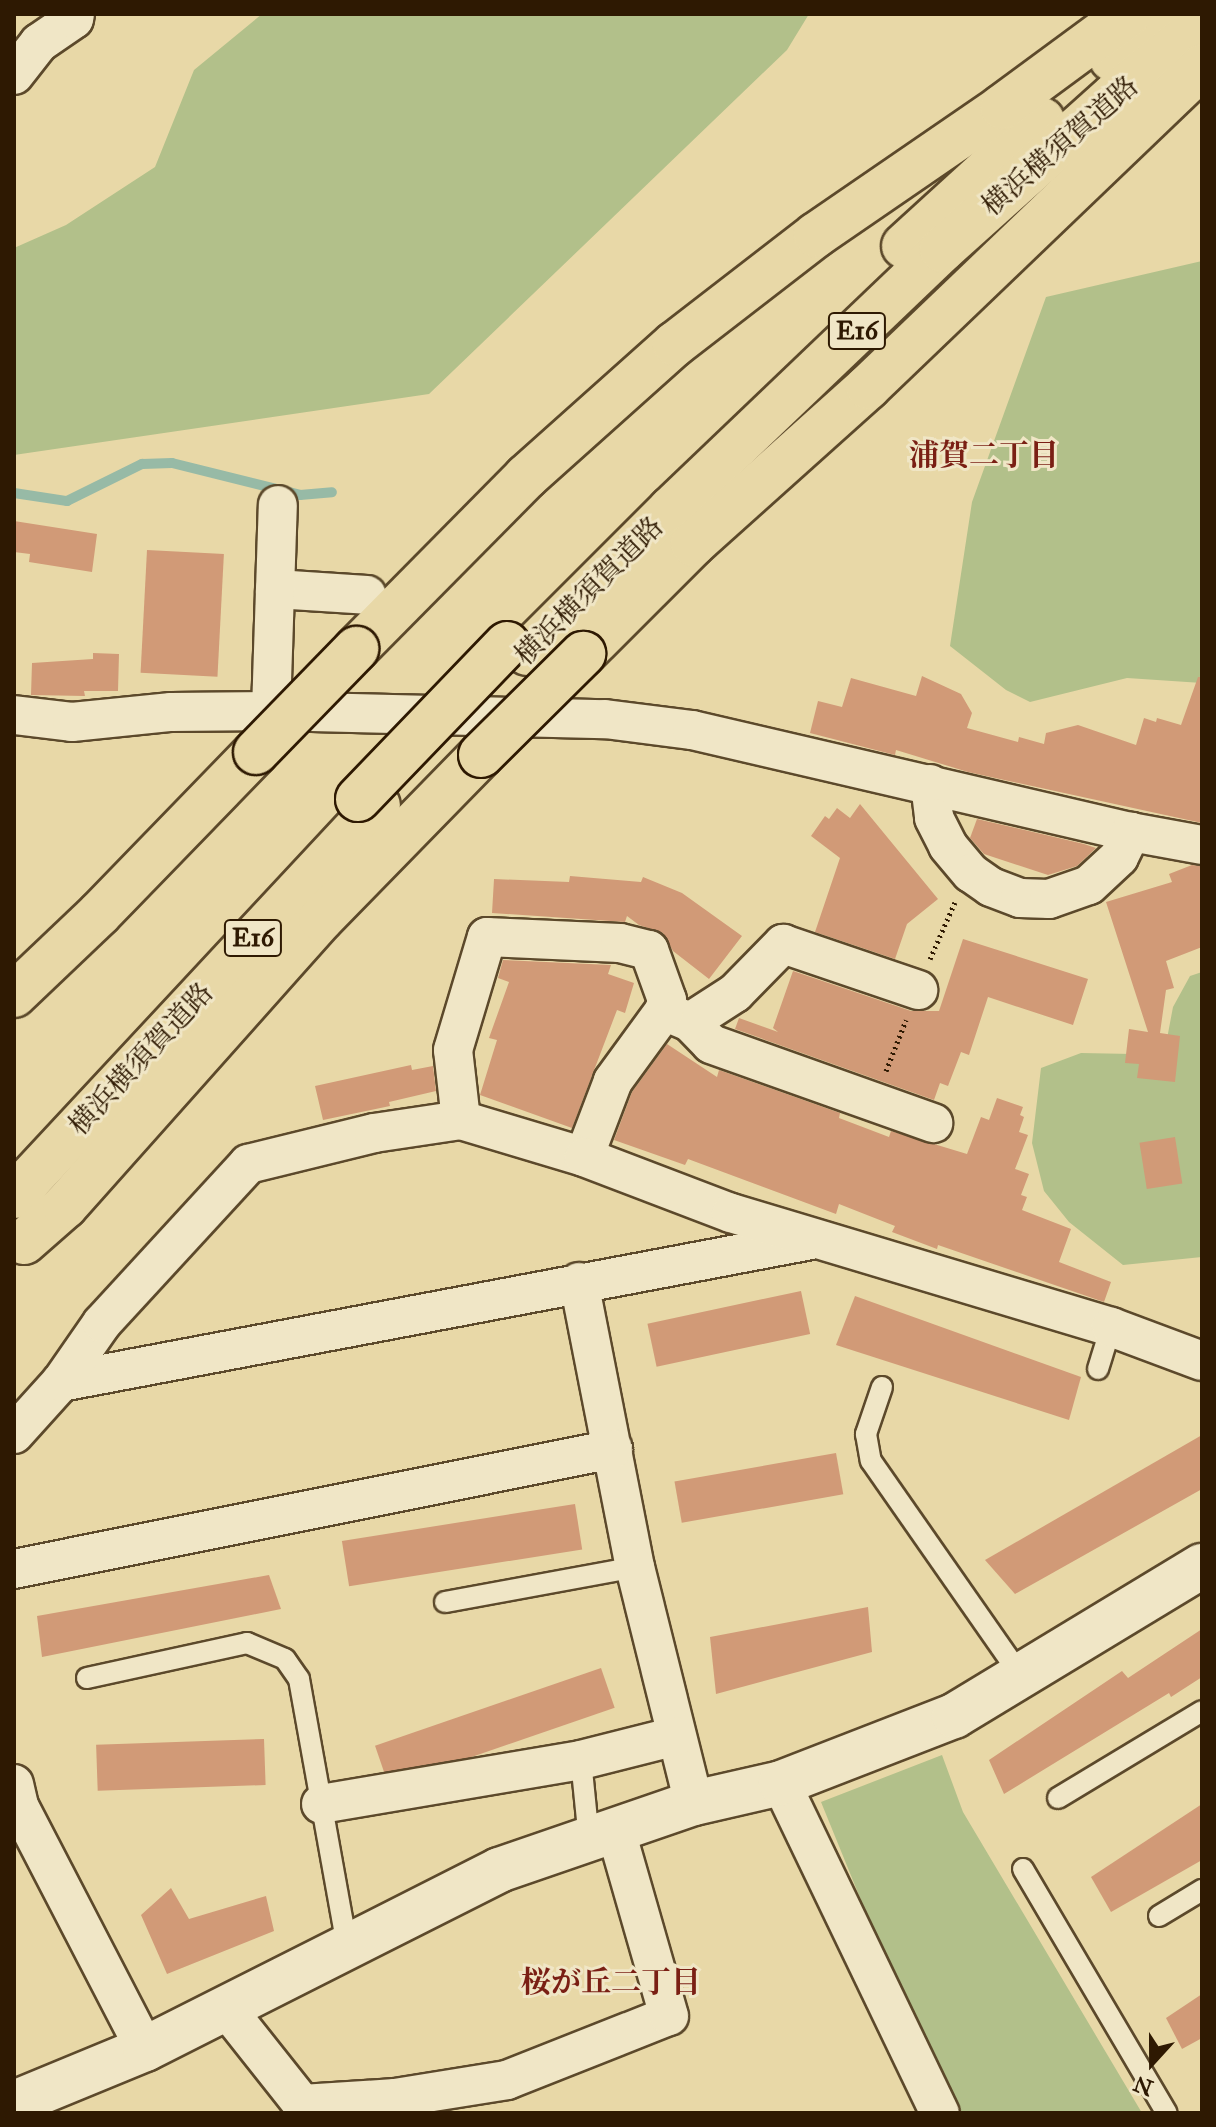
<!DOCTYPE html>
<meta charset="utf-8">
<style>
body{margin:0}
#map{position:relative;width:1216px;height:2127px;overflow:hidden;background:#e8d8a7;font-family:"IM FELL Great Primer","Noto Serif JP",serif}
div>[style]{position:absolute}
.green>*{inset:0;background:#b2c08a}
.stream>*{height:10px;margin:-5px;padding:0 5px;transform-origin:5px;border-radius:5px;background:#97baa6}
.building>*{inset:0;background:#d19a77;transform-origin:0 0}
.path>*{height:5px;margin-top:-2.5px;transform-origin:0;background:repeating-linear-gradient(90deg,#2e1902 0 2px,transparent 0 6px)}
.roads{filter:drop-shadow(2px 0 #5c492b) drop-shadow(-2px 0 #5c492b) drop-shadow(0 2px #5c492b) drop-shadow(0 -2px #5c492b)}
.service>*{height:20px;margin:-10px;padding:0 10px;transform-origin:10px;border-radius:10px;background:#f0e6c6}
.minor>*{height:38px;margin:-19px;padding:0 19px;transform-origin:19px;border-radius:19px;background:#f0e6c6}
.tertiary>*{height:44px;margin:-22px;padding:0 22px;transform-origin:22px;border-radius:22px;background:#f0e6c6}
.motorway>*{height:44px;margin:-22px;padding:0 22px;transform-origin:22px;border-radius:22px;background:#e8d8a7}
.bridges{filter:drop-shadow(2px 0 #2e1902) drop-shadow(-2px 0 #2e1902) drop-shadow(0 2px #2e1902) drop-shadow(0 -2px #2e1902)}
.motorway-bridge>*{height:44px;margin:-22px;padding:0 22px;transform-origin:22px;border-radius:22px;background:#e8d8a7}
span{translate:-50% -50%;white-space:nowrap;text-align:center;line-height:1.15;-webkit-text-stroke:6px #f0e6c6;paint-order:stroke}
.shield-label span{padding:2px 6px;background:#f0e6c6;border:2px solid;border-radius:6px;-webkit-text-stroke-width:0}
.shield-label{font-size:26px;color:#2e1902;font-weight:700}
.street-label{font-size:28px;color:#2e1902}
.neighbourhood-label{font-size:30px;color:#7a1f14;font-weight:700}
.frame{position:absolute;inset:0;border:16px solid #2e1902;pointer-events:none}
.north{position:absolute;left:1112px;top:2023px;width:80px;height:80px;-webkit-text-stroke:6px #f0e6c6;paint-order:stroke;rotate:201deg;font-size:22px;font-weight:700;line-height:32px;text-align:center;color:#2e1902}
.north::after{content:'';display:block;margin:auto;width:28px;height:36px;background:#2e1902;clip-path:polygon(50% 0,100% 100%,50% 72%,0 100%)}
</style>
<div id="map">
<div class="green">
<div style="clip-path:polygon(262px 14px,809px 14px,787px 50px,429px 394px,14px 455px,14px 248px,66px 225px,155px 167px,194px 70px)"></div>
<div style="clip-path:polygon(1202px 261px,1202px 683px,1127px 678px,1030px 702px,1006px 690px,950px 646px,972px 502px,1046px 297px)"></div>
<div style="clip-path:polygon(1202px 972px,1202px 1257px,1123px 1265px,1069px 1222px,1044px 1191px,1032px 1143px,1041px 1068px,1081px 1053px,1133px 1054px,1166px 1044px,1173px 1007px,1190px 976px)"></div>
<div style="clip-path:polygon(942px 1755px,963px 1812px,1142px 2113px,961px 2113px,918px 2040px,821px 1802px)"></div>
</div>
<div class="stream">
<div style="left:14px;top:493px;width:54px;rotate:8.6deg"></div>
<div style="left:67px;top:501px;width:84px;rotate:-26.3deg"></div>
<div style="left:142px;top:464px;width:30px;rotate:-2deg"></div>
<div style="left:172px;top:463px;width:132px;rotate:14deg"></div>
<div style="left:300px;top:495px;width:32px;rotate:-5deg"></div>
</div>
<div class="building">
<div style="clip-path:polygon(14px 521px,97px 534px,92px 572px,29px 562px,30px 554px,14px 552px)"></div>
<div style="left:147px;top:550px;width:77px;height:123px;rotate:3deg"></div>
<div style="clip-path:polygon(93px 653px,119px 654px,118px 691px,84px 691px,85px 696px,31px 695px,32px 663px,93px 659px)"></div>
<div style="clip-path:polygon(922px 676px,961px 694px,972px 713px,967px 728px,1018px 742px,1019px 737px,1044px 744px,1046px 733px,1078px 725px,1136px 745px,1144px 718px,1156px 722px,1157px 718px,1181px 725px,1198px 677px,1202px 677px,1202px 823px,968px 772px,896px 750px,895px 755px,810px 733px,818px 701px,842px 707px,851px 678px,916px 696px)"></div>
<div style="clip-path:polygon(860px 804px,938px 899px,907px 924px,895px 959px,815px 932px,840px 858px,811px 836px,825px 816px,829px 819px,837px 808px,850px 818px)"></div>
<div style="clip-path:polygon(977px 819px,1084px 844px,1096px 848px,1077px 866px,1048px 875px,984px 854px,970px 838px)"></div>
<div style="clip-path:polygon(1192px 865px,1202px 866px,1202px 947px,1166px 961px,1174px 988px,1166px 990px,1160px 1033px,1180px 1036px,1175px 1082px,1137px 1078px,1139px 1064px,1125px 1063px,1129px 1029px,1148px 1032px,1106px 902px,1172px 882px,1169px 874px)"></div>
<div style="clip-path:polygon(570px 876px,641px 882px,643px 877px,682px 893px,742px 936px,709px 979px,673px 951px,663px 933px,639px 925px,627px 916px,625px 922px,492px 913px,494px 879px,569px 882px)"></div>
<div style="clip-path:polygon(963px 939px,1088px 979px,1073px 1025px,988px 997px,969px 1055px,961px 1052px,948px 1086px,940px 1083px,934px 1100px,735px 1029px,739px 1018px,778px 1032px,773px 1028px,793px 971px,911px 1011px,939px 1011px)"></div>
<div style="clip-path:polygon(503px 960px,611px 965px,608px 974px,634px 983px,625px 1013px,617px 1010px,572px 1128px,480px 1095px,497px 1040px,489px 1038px,509px 982px,498px 978px)"></div>
<div style="clip-path:polygon(667px 1044px,717px 1077px,719px 1070px,840px 1113px,839px 1118px,889px 1137px,891px 1131px,967px 1154px,981px 1117px,989px 1120px,997px 1098px,1023px 1107px,1020px 1115px,1024px 1117px,1019px 1132px,1028px 1135px,1015px 1169px,1029px 1174px,1021px 1195px,1027px 1197px,1022px 1210px,1071px 1229px,1059px 1262px,1111px 1282px,1104px 1302px,938px 1245px,937px 1249px,892px 1232px,895px 1226px,839px 1204px,836px 1214px,688px 1159px,685px 1165px,614px 1140px,632px 1092px)"></div>
<div style="clip-path:polygon(411px 1065px,412px 1070px,433px 1066px,436px 1091px,389px 1102px,390px 1106px,323px 1120px,315px 1086px)"></div>
<div style="left:1175px;top:1137px;width:47px;height:36px;rotate:81deg"></div>
<div style="left:801px;top:1291px;width:44px;height:157px;rotate:78deg"></div>
<div style="clip-path:polygon(855px 1296px,1081px 1377px,1069px 1420px,836px 1345px)"></div>
<div style="clip-path:polygon(1202px 1435px,1202px 1489px,1015px 1594px,985px 1560px)"></div>
<div style="left:836px;top:1453px;width:42px;height:164px;rotate:80deg"></div>
<div style="left:575px;top:1504px;width:46px;height:236px;rotate:81deg"></div>
<div style="clip-path:polygon(269px 1575px,281px 1609px,42px 1657px,37px 1616px)"></div>
<div style="clip-path:polygon(868px 1607px,872px 1652px,716px 1694px,710px 1637px)"></div>
<div style="clip-path:polygon(1202px 1629px,1202px 1677px,1171px 1697px,1169px 1693px,1004px 1794px,989px 1760px,1122px 1671px,1128px 1678px)"></div>
<div style="left:601px;top:1668px;width:42px;height:239px;rotate:71deg"></div>
<div style="left:264px;top:1739px;width:46px;height:168px;rotate:88deg"></div>
<div style="clip-path:polygon(1202px 1804px,1202px 1860px,1111px 1912px,1091px 1877px)"></div>
<div style="clip-path:polygon(171px 1888px,189px 1919px,266px 1896px,274px 1931px,167px 1974px,141px 1915px)"></div>
<div style="clip-path:polygon(1202px 1994px,1202px 2038px,1182px 2049px,1166px 2018px)"></div>
</div>
<div class="path">
<div style="left:930px;top:959px;width:62px;rotate:-66.3deg"></div>
<div style="left:886px;top:1071px;width:55px;rotate:-68.6deg"></div>
</div>
<div class="roads">
<div class="service">
<div style="left:1098px;top:1369px;width:44px;rotate:-72.8deg"></div>
<div style="left:882px;top:1387px;width:50px;rotate:108.8deg"></div>
<div style="left:866px;top:1434px;width:27px;rotate:80deg"></div>
<div style="left:871px;top:1461px;width:262px;rotate:55.1deg"></div>
<div style="left:445px;top:1602px;width:193px;rotate:-10.4deg"></div>
<div style="left:87px;top:1678px;width:164px;rotate:-12.3deg"></div>
<div style="left:247px;top:1643px;width:41px;rotate:22.8deg"></div>
<div style="left:285px;top:1659px;width:24px;rotate:55deg"></div>
<div style="left:299px;top:1679px;width:272px;rotate:79.8deg"></div>
<div style="left:581px;top:1760px;width:80px;rotate:84.3deg"></div>
<div style="left:1058px;top:1798px;width:168px;rotate:-31.1deg"></div>
<div style="left:1023px;top:1869px;width:283px;rotate:59.5deg"></div>
<div style="left:1159px;top:1916px;width:50px;rotate:-31.2deg"></div>
</div>
<div class="minor">
<div style="left:14px;top:75px;width:41px;rotate:-52deg"></div>
<div style="left:39px;top:43px;width:42px;rotate:-34.4deg"></div>
<div style="left:74px;top:19px;width:5px;rotate:-79deg"></div>
<div style="left:275px;top:589px;width:92px;rotate:3.7deg"></div>
<div style="left:271px;top:711px;width:206px;rotate:-88.1deg"></div>
<div style="left:14px;top:715px;width:58px;rotate:6.9deg"></div>
<div style="left:72px;top:722px;width:100px;rotate:-5.8deg"></div>
<div style="left:171px;top:712px;width:100px;rotate:-0.6deg"></div>
<div style="left:271px;top:711px;width:334px;rotate:1.4deg"></div>
<div style="left:605px;top:719px;width:88px;rotate:7.2deg"></div>
<div style="left:692px;top:730px;width:451px;rotate:13.1deg"></div>
<div style="left:1131px;top:832px;width:72px;rotate:10.4deg"></div>
<div style="left:930px;top:784px;width:34px;rotate:83deg"></div>
<div style="left:934px;top:818px;width:31px;rotate:63deg"></div>
<div style="left:948px;top:846px;width:35px;rotate:50deg"></div>
<div style="left:971px;top:873px;width:24px;rotate:35deg"></div>
<div style="left:991px;top:887px;width:31px;rotate:21deg"></div>
<div style="left:1020px;top:898px;width:29px;rotate:2deg"></div>
<div style="left:1049px;top:899px;width:42px;rotate:-19.3deg"></div>
<div style="left:1089px;top:885px;width:41px;rotate:-43deg"></div>
<div style="left:1119px;top:857px;width:28px;rotate:-64deg"></div>
<div style="left:664px;top:1011px;width:28px;rotate:23deg"></div>
<div style="left:690px;top:1022px;width:30px;rotate:46deg"></div>
<div style="left:711px;top:1044px;width:236px;rotate:19.6deg"></div>
<div style="left:690px;top:1022px;width:54px;rotate:-32.8deg"></div>
<div style="left:735px;top:993px;width:69px;rotate:-45.6deg"></div>
<div style="left:783px;top:944px;width:143px;rotate:18.8deg"></div>
<div style="left:461px;top:1120px;width:70px;rotate:-96.5deg"></div>
<div style="left:453px;top:1050px;width:118px;rotate:-73.3deg"></div>
<div style="left:487px;top:937px;width:133px;rotate:2.6deg"></div>
<div style="left:620px;top:943px;width:30px;rotate:14deg"></div>
<div style="left:649px;top:950px;width:53px;rotate:70.2deg"></div>
<div style="left:667px;top:1000px;width:11px;rotate:105deg"></div>
<div style="left:664px;top:1011px;width:87px;rotate:126.1deg"></div>
<div style="left:613px;top:1081px;width:81px;rotate:110.9deg"></div>
<div style="left:579px;top:1282px;width:290px;rotate:78.9deg"></div>
<div style="left:635px;top:1567px;width:243px;rotate:76deg"></div>
<div style="left:61px;top:1382px;width:763px;rotate:-10.72deg"></div>
<div style="left:14px;top:1434px;width:70px;rotate:-47.9deg"></div>
<div style="left:61px;top:1382px;width:72px;rotate:-55.2deg"></div>
<div style="left:102px;top:1323px;width:216px;rotate:-47.4deg"></div>
<div style="left:248px;top:1164px;width:130px;rotate:-13.8deg"></div>
<div style="left:374px;top:1133px;width:88px;rotate:-8.5deg"></div>
<div style="left:461px;top:1120px;width:128px;rotate:16.7deg"></div>
<div style="left:584px;top:1157px;width:157px;rotate:20.9deg"></div>
<div style="left:731px;top:1213px;width:397px;rotate:16.7deg"></div>
<div style="left:1111px;top:1327px;width:97px;rotate:20.5deg"></div>
<div style="left:14px;top:1569px;width:611px;rotate:-11.33deg"></div>
<div style="left:781px;top:1783px;width:366px;rotate:64.3deg"></div>
<div style="left:14px;top:1784px;width:23px;rotate:77deg"></div>
<div style="left:19px;top:1806px;width:274px;rotate:62.6deg"></div>
<div style="left:321px;top:1804px;width:264px;rotate:-9.6deg"></div>
<div style="left:581px;top:1760px;width:98px;rotate:-14.2deg"></div>
<div style="left:226px;top:2008px;width:122px;rotate:51.6deg"></div>
<div style="left:302px;top:2104px;width:93px;rotate:-3.7deg"></div>
<div style="left:395px;top:2098px;width:113px;rotate:-9.1deg"></div>
<div style="left:507px;top:2080px;width:174px;rotate:-21.6deg"></div>
<div style="left:669px;top:2016px;width:192px;rotate:-106deg"></div>
</div>
<div class="tertiary">
<div style="left:14px;top:2103px;width:142px;rotate:-22.4deg"></div>
<div style="left:145px;top:2049px;width:397px;rotate:-26.8deg"></div>
<div style="left:499px;top:1870px;width:206px;rotate:-19deg"></div>
<div style="left:694px;top:1803px;width:89px;rotate:-12.9deg"></div>
<div style="left:781px;top:1783px;width:186px;rotate:-21.2deg"></div>
<div style="left:954px;top:1716px;width:290px;rotate:-31.2deg"></div>
</div>
<div class="motorway">
<div style="left:1112px;top:59px;width:71px;rotate:-39.3deg"></div>
<div style="left:904px;top:246px;width:187px;rotate:-42.4deg"></div>
<div style="left:356px;top:649px;width:242px;rotate:-45.3deg"></div>
<div style="left:526px;top:477px;width:200px;rotate:-41.8deg"></div>
<div style="left:675px;top:344px;width:178px;rotate:-37.7deg"></div>
<div style="left:816px;top:235px;width:226px;rotate:-34.5deg"></div>
<div style="left:1002px;top:107px;width:157px;rotate:-36.4deg"></div>
<div style="left:527px;top:653px;width:204px;rotate:-45deg"></div>
<div style="left:671px;top:509px;width:375px;rotate:-43.7deg"></div>
<div style="left:942px;top:250px;width:232px;rotate:-41.9deg"></div>
<div style="left:1115px;top:95px;width:112px;rotate:-38.8deg"></div>
<div style="left:583px;top:654px;width:156px;rotate:-45deg"></div>
<div style="left:693px;top:544px;width:235px;rotate:-41.9deg"></div>
<div style="left:868px;top:387px;width:463px;rotate:-43.8deg"></div>
<div style="left:14px;top:995px;width:117px;rotate:-43.6deg"></div>
<div style="left:99px;top:914px;width:226px;rotate:-45.9deg"></div>
<div style="left:14px;top:1196px;width:534px;rotate:-47.05deg"></div>
<div style="left:24px;top:1242px;width:55px;rotate:-41.3deg"></div>
<div style="left:65px;top:1206px;width:385px;rotate:-48.3deg"></div>
<div style="left:321px;top:919px;width:229px;rotate:-45.7deg"></div>
</div>
</div>
<div class="bridges">
<div class="motorway-bridge">
<div style="left:256px;top:752px;width:144px;rotate:-45.8deg"></div>
<div style="left:481px;top:755px;width:144px;rotate:-44.7deg"></div>
<div style="left:358px;top:799px;width:215px;rotate:-46.1deg"></div>
</div>
</div>
<div class="shield-label">
<span style="left:857px;top:331px">E16</span>
<span style="left:253px;top:938px">E16</span>
</div>
<div class="street-label">
<span style="left:1060px;top:146px;rotate:-41deg">横浜横須賀道路</span>
<span style="left:589px;top:591px;rotate:-45deg">横浜横須賀道路</span>
<span style="left:141px;top:1059px;rotate:-47deg">横浜横須賀道路</span>
</div>
<div class="neighbourhood-label">
<span style="left:984px;top:455px">浦賀二丁目</span>
<span style="left:611px;top:1982px">桜が丘二丁目</span>
</div>
<div class="frame"></div>
<div class="north">N</div>
</div>
